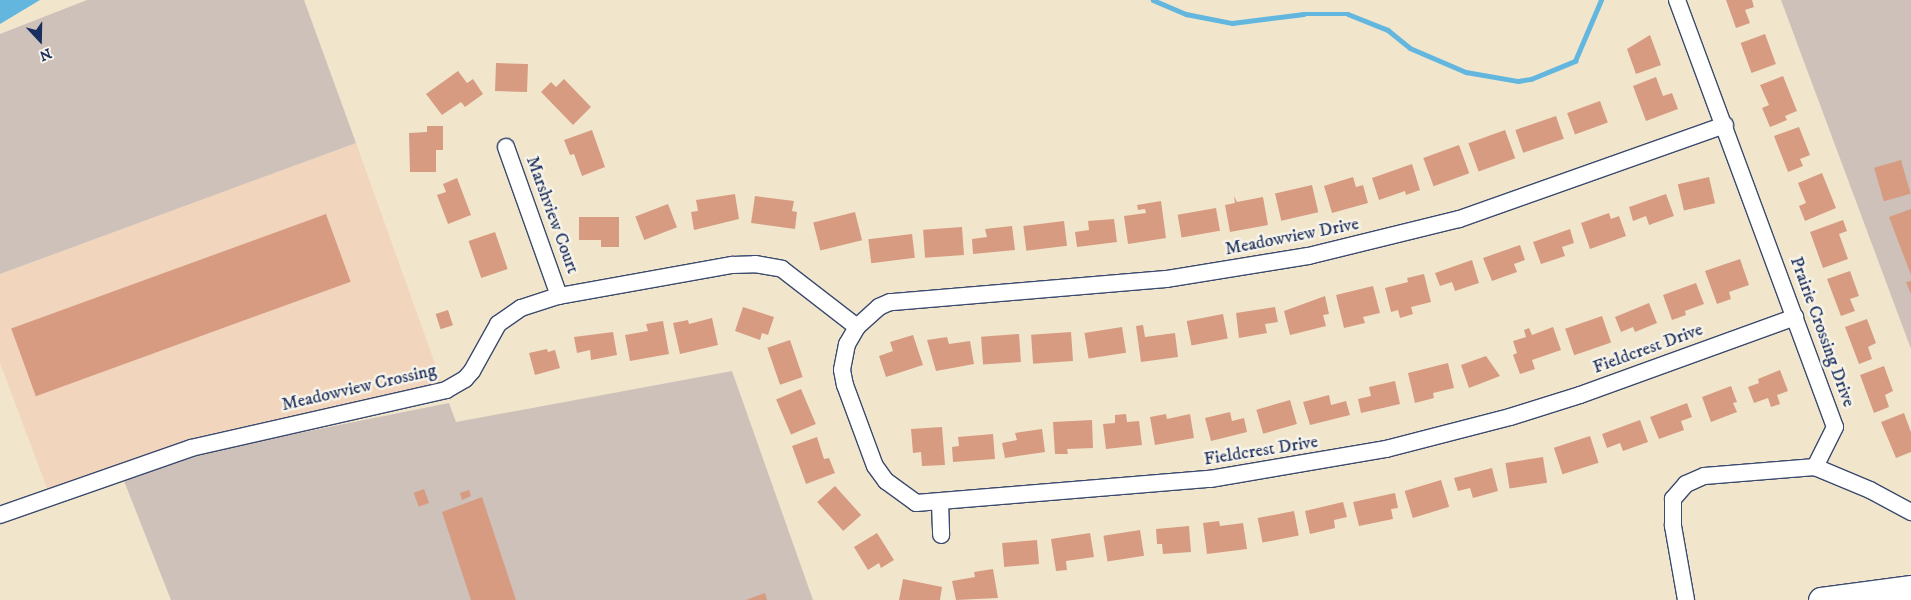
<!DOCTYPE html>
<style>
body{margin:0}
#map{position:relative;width:1911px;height:600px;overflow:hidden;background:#f1e6cc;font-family:"IM FELL DW Pica",serif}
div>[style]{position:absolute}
.built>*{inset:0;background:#f1d5bd}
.industrial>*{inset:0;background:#cec1ba}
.water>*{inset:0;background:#63b7df}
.stream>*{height:4.5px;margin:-2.25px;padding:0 2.25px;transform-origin:2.25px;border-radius:2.25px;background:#63b7df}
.building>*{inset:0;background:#d79b82;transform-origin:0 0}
.roads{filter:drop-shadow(1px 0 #3b4a6e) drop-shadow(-1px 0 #3b4a6e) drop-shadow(0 1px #3b4a6e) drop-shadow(0 -1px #3b4a6e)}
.street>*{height:16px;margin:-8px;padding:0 8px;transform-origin:8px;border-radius:8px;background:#fff}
.primary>*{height:25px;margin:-12.5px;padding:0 12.5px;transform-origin:12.5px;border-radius:12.5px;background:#fff}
span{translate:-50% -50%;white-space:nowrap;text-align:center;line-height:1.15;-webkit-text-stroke:5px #f7f3e8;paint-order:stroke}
.street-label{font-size:18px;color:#1b2f5e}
.north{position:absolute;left:15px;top:15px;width:50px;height:50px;-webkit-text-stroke:4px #f7f3e8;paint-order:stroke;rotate:159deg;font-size:14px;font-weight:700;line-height:20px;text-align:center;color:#1b2f5e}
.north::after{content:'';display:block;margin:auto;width:18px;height:22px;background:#1b2f5e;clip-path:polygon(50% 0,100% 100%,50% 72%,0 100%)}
</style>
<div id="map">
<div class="built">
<div style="clip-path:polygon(356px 143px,443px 386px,215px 433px,48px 491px,0 363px,0 274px)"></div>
</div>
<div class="industrial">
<div style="clip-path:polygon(87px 0,304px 0,356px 143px,0 274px,0 34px)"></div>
<div style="clip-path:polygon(1781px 0,1911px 0,1911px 349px)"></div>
<div style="clip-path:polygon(732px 371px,813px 600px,171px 600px,124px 481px,209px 451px,449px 403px,456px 422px)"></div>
</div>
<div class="water">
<div style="clip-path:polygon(0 0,40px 0,0 24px)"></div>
</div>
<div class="stream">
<div style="left:1153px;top:0;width:36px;rotate:23deg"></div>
<div style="left:1186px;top:14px;width:47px;rotate:11.1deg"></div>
<div style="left:1232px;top:23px;width:72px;rotate:-7.2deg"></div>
<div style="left:1303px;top:14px;width:45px"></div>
<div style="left:1348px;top:14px;width:43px;rotate:21.8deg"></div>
<div style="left:1388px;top:30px;width:28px;rotate:39deg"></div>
<div style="left:1410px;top:48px;width:61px;rotate:23.2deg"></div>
<div style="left:1466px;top:72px;width:53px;rotate:9.8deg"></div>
<div style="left:1518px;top:81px;width:13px;rotate:-9deg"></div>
<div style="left:1531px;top:79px;width:48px;rotate:-22.2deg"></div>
<div style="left:1575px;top:61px;width:66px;rotate:-66.9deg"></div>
</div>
<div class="building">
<div style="clip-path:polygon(1726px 0,1752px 0,1754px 7px,1745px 10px,1750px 23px,1736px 28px)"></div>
<div style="left:1765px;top:34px;width:32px;height:26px;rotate:70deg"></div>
<div style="clip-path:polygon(1650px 35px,1661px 65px,1636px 74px,1627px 49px)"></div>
<div style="left:496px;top:63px;width:32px;height:28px;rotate:2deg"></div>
<div style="clip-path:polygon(458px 71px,467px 83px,473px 79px,483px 94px,465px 107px,461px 102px,442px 115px,426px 94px)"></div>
<div style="clip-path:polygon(1783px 76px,1797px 111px,1785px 116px,1787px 120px,1770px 127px,1762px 108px,1769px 105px,1760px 85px)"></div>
<div style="clip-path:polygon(1656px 77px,1663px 96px,1672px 93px,1678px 109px,1646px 121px,1633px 86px)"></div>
<div style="clip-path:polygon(564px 79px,591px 107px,573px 125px,541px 92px,551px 82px,556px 87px)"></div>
<div style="left:1600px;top:101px;width:23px;height:35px;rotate:70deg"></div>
<div style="left:1556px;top:116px;width:24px;height:43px;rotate:71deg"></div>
<div style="clip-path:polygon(427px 126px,443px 126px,443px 150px,436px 150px,436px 172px,410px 172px,409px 133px,427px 132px)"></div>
<div style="clip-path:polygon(1799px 127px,1810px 155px,1800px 159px,1803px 166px,1788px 172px,1774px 136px)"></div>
<div style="clip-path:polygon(592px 130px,605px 167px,582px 176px,574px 154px,570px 155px,564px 140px)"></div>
<div style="left:1505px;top:130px;width:30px;height:39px;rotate:70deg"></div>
<div style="left:1459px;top:145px;width:30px;height:38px;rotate:70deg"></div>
<div style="left:1901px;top:160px;width:35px;height:28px;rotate:74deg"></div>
<div style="clip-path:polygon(1412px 164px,1420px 190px,1406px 195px,1405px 191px,1379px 200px,1372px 178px)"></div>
<div style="clip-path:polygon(1822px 173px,1836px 208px,1805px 221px,1799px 206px,1806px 203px,1798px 183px)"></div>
<div style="clip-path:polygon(1353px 177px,1356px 187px,1363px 185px,1368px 203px,1332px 213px,1324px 186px)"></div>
<div style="left:1709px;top:177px;width:27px;height:32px;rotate:77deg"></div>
<div style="clip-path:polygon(457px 178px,471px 215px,448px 224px,437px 195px,446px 192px,443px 184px)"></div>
<div style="left:1312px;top:185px;width:28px;height:38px;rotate:77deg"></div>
<div style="clip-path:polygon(735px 194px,739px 219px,694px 230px,691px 212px,698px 211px,696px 200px)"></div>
<div style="clip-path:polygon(1666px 194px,1674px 216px,1649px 225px,1646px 216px,1633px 221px,1629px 207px)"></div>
<div style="clip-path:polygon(755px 196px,794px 201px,792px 211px,797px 212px,795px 229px,751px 223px)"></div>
<div style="clip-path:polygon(1234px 196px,1237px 202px,1263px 197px,1268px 225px,1230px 232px,1225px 205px,1235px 203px)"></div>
<div style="clip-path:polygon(1161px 201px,1166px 238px,1128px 244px,1124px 216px,1146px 213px,1145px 209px,1138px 210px,1137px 205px)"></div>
<div style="left:668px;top:204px;width:25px;height:35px;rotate:69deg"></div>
<div style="left:1216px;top:208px;width:23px;height:39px;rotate:80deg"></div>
<div style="clip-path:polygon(1911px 209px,1911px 275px,1889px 217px)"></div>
<div style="left:855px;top:212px;width:29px;height:43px;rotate:76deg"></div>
<div style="clip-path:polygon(1609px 213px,1611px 219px,1619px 216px,1626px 236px,1590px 249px,1581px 223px)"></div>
<div style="left:326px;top:214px;width:72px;height:335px;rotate:70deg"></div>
<div style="clip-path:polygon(579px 217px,619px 217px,619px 247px,601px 247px,601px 240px,579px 240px)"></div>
<div style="clip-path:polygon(1114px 219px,1117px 242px,1077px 247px,1075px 232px,1089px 230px,1088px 221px)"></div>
<div style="clip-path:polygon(1843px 220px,1847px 231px,1839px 234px,1848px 259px,1823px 268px,1810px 232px)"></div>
<div style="left:1064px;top:221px;width:25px;height:41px;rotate:83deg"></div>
<div style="clip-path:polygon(1012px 226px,1015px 250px,973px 254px,972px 239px,987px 237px,985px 229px)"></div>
<div style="left:962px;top:227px;width:28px;height:39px;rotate:86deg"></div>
<div style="clip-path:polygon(1570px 229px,1574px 243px,1562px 247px,1565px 256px,1541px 264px,1533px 242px)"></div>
<div style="left:495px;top:232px;width:39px;height:28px;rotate:71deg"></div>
<div style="left:912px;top:234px;width:24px;height:44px;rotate:83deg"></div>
<div style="clip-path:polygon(1520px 245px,1525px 260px,1514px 264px,1517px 272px,1492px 281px,1483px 258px)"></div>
<div style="clip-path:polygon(1740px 259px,1749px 285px,1729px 292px,1731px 299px,1717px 304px,1705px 271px)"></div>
<div style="clip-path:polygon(1472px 260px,1479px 283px,1455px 291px,1452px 282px,1440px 286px,1435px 273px)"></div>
<div style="clip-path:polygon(1850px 271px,1859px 296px,1850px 299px,1855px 311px,1841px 316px,1827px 279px)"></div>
<div style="clip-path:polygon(1424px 274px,1431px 302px,1411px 307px,1413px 314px,1400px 318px,1398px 310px,1391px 312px,1385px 288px,1408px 282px,1407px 278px)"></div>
<div style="clip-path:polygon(1911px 281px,1911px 294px,1906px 282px)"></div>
<div style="clip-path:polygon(1696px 283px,1704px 304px,1685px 311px,1686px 315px,1672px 320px,1663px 295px)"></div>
<div style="clip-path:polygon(1373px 286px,1380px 313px,1363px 317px,1365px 323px,1344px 328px,1336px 295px)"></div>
<div style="clip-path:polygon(1325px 296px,1329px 314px,1323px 315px,1326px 326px,1290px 335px,1284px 311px)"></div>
<div style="clip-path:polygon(1649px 303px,1657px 323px,1635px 332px,1633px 327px,1621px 332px,1615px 317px)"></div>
<div style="clip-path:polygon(743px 307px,774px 317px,768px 335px,762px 333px,760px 340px,735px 331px)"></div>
<div style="clip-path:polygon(1275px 307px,1278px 322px,1265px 324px,1267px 333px,1239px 338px,1236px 313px)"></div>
<div style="left:448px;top:310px;width:16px;height:13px;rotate:72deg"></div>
<div style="left:1223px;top:314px;width:25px;height:37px;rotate:79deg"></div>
<div style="left:1602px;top:316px;width:28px;height:39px;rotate:71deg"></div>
<div style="clip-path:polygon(712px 318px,718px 345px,680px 354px,673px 323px,688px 320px,689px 324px)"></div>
<div style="clip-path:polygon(1867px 319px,1876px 343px,1868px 347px,1872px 359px,1859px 364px,1845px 327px)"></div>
<div style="clip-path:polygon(663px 321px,669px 354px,630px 361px,625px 335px,648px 331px,646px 324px)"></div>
<div style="clip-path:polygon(1143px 325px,1145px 337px,1175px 333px,1178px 357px,1141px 362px,1136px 326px)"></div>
<div style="left:1122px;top:327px;width:26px;height:38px;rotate:81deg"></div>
<div style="clip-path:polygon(1553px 327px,1561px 350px,1532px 360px,1535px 369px,1520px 374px,1513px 355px,1517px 353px,1513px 341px,1526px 337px,1524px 330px,1529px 328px,1532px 335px)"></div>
<div style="clip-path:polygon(613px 332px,617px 355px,591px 360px,590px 350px,577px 353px,574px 337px)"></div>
<div style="left:1071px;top:332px;width:29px;height:40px;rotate:86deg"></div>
<div style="left:1019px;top:334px;width:28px;height:38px;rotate:86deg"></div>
<div style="clip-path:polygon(913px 335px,923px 365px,886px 377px,879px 356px,893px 351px,890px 342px)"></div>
<div style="clip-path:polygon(947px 337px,949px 344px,970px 341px,974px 364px,936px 371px,927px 340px)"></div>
<div style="left:790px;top:340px;width:39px;height:24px;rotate:71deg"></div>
<div style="clip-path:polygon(547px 349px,548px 352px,555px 350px,560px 368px,535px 375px,529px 353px)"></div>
<div style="clip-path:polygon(1486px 356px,1500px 376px,1469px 388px,1461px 365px)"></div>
<div style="clip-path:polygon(1448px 363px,1454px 388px,1433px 393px,1434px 398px,1415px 403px,1408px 373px)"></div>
<div style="clip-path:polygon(1884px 366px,1893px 391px,1885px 395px,1889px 407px,1874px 413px,1860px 375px)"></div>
<div style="clip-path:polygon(1780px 370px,1788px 391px,1777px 395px,1780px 404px,1771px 407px,1768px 398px,1754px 403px,1748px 387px,1759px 383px,1758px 379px)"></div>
<div style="clip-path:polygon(1395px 381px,1400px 404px,1361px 413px,1358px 399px,1371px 396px,1369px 387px)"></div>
<div style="clip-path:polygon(1731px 386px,1737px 402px,1733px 403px,1737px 412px,1711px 422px,1702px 397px)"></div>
<div style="left:801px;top:389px;width:38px;height:27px;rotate:67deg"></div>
<div style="clip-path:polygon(1329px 395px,1331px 405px,1346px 401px,1350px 415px,1310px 425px,1303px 402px)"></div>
<div style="left:1290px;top:400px;width:25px;height:35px;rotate:74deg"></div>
<div style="clip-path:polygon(1687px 403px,1692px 417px,1681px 421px,1684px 430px,1659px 439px,1650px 417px)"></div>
<div style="clip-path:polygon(1230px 412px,1232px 421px,1244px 418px,1247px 432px,1211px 441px,1205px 418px)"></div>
<div style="clip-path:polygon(1904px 413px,1911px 432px,1911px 452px,1896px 458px,1881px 422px)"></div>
<div style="clip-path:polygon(1126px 414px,1127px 422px,1139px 421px,1142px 445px,1106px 449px,1103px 424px,1115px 423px,1115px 415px)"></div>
<div style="clip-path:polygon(1166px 414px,1167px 419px,1190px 414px,1194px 438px,1155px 445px,1150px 417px)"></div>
<div style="clip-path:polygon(1092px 420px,1093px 448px,1067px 449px,1068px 454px,1055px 454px,1053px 422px)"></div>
<div style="clip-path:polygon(1640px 420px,1648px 442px,1623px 451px,1620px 443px,1607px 448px,1602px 434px)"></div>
<div style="clip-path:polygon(942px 427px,945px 465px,922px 466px,921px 452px,913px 453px,911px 429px)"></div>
<div style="clip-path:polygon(1042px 429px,1045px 452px,1005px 458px,1002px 443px,1017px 440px,1015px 433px)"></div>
<div style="clip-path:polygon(993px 434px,995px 459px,953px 462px,952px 447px,959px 446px,958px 437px)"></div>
<div style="left:1590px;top:436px;width:28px;height:38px;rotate:72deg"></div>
<div style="clip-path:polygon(817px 437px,824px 459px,829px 458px,835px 473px,806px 484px,792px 446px)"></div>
<div style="left:1543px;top:457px;width:26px;height:38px;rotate:81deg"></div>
<div style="clip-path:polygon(1492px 468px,1498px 491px,1473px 498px,1470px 488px,1458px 491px,1454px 478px)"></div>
<div style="left:1441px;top:480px;width:28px;height:38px;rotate:73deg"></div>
<div style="left:835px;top:486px;width:39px;height:24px;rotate:48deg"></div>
<div style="left:424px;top:489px;width:15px;height:11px;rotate:70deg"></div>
<div style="clip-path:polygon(469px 490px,471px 496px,462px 500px,460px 493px)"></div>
<div style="clip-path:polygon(1395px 493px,1398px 508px,1391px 509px,1393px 519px,1359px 526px,1353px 502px)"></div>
<div style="clip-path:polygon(482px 497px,516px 600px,471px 600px,442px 512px)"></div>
<div style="clip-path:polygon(1343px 502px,1347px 517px,1334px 520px,1335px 528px,1310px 534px,1305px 511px)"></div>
<div style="left:1294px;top:511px;width:25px;height:37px;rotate:79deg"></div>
<div style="clip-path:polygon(1219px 521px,1220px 526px,1243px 523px,1247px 549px,1207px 554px,1203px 523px)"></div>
<div style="clip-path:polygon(1189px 526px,1191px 552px,1163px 554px,1162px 544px,1157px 544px,1156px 529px)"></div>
<div style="left:1140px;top:530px;width:26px;height:37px;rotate:81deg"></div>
<div style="clip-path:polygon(877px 533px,894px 560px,881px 568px,879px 563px,868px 570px,854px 547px)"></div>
<div style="clip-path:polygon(1090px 533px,1094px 557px,1066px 561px,1067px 570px,1056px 571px,1051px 539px)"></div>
<div style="left:1037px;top:540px;width:24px;height:35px;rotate:85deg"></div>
<div style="clip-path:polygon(993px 569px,998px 598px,956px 600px,952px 581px,975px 577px,974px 572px)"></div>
<div style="clip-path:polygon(903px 579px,942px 587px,940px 600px,899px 600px)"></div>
<div style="clip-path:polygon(765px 593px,767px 600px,746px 600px)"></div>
</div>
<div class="roads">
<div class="street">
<div style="left:1677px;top:0;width:455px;rotate:69.7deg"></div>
<div style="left:1835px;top:427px;width:45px;rotate:116.6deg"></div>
<div style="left:1815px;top:467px;width:111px;rotate:175.4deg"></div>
<div style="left:1704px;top:476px;width:20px;rotate:156deg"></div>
<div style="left:1686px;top:484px;width:20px;rotate:131deg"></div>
<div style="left:1673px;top:499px;width:27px;rotate:90deg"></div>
<div style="left:1673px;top:526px;width:75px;rotate:80deg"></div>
<div style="left:1725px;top:125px;width:282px;rotate:160.5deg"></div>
<div style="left:1459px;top:219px;width:155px;rotate:166.2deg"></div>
<div style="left:1308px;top:256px;width:144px;rotate:170.8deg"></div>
<div style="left:1166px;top:279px;width:277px;rotate:175.2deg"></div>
<div style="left:890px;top:302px;width:12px;rotate:156deg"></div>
<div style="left:879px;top:307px;width:30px;rotate:138deg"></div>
<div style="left:857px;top:327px;width:20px;rotate:120deg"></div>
<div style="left:847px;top:344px;width:26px;rotate:101deg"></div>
<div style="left:842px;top:370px;width:15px;rotate:79deg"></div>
<div style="left:845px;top:385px;width:86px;rotate:69.7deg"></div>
<div style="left:875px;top:466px;width:19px;rotate:54deg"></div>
<div style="left:886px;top:481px;width:37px;rotate:36deg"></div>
<div style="left:916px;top:503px;width:295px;rotate:-4.7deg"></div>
<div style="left:1210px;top:479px;width:179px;rotate:-9.7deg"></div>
<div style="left:1386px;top:449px;width:128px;rotate:-14.5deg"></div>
<div style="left:1510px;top:417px;width:73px;rotate:-17.4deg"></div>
<div style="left:1580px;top:395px;width:229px;rotate:-19.9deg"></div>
<div style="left:506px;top:147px;width:158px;rotate:70.4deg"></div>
<div style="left:1815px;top:467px;width:60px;rotate:22.7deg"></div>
<div style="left:1870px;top:490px;width:47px;rotate:28.2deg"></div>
<div style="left:940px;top:502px;width:33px;rotate:88deg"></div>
<div style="left:0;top:515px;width:202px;rotate:-19.3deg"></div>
<div style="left:191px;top:448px;width:262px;rotate:-12.8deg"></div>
<div style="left:446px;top:390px;width:22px;rotate:-30deg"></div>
<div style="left:465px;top:379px;width:11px;rotate:-49deg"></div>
<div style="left:472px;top:371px;width:54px;rotate:-61deg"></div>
<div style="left:498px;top:324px;width:28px;rotate:-35deg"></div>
<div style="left:521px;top:308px;width:40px;rotate:-18deg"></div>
<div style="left:559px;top:296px;width:176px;rotate:-10.2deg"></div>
<div style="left:732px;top:265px;width:23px;rotate:-2deg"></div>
<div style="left:755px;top:264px;width:27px;rotate:10deg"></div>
<div style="left:782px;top:269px;width:95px;rotate:37.7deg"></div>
</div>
<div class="primary">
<div style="left:1821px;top:600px;width:91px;rotate:-7.6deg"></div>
</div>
</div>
<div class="street-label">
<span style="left:552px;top:215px;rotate:70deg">Marshview Court</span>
<span style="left:1292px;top:237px;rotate:-11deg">Meadowview Drive</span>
<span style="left:1822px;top:332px;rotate:70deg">Prairie Crossing Drive</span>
<span style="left:1648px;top:349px;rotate:-20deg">Fieldcrest Drive</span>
<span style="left:359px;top:388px;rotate:-13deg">Meadowview Crossing</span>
<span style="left:1261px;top:451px;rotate:-9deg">Fieldcrest Drive</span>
</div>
<div class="north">N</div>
</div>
